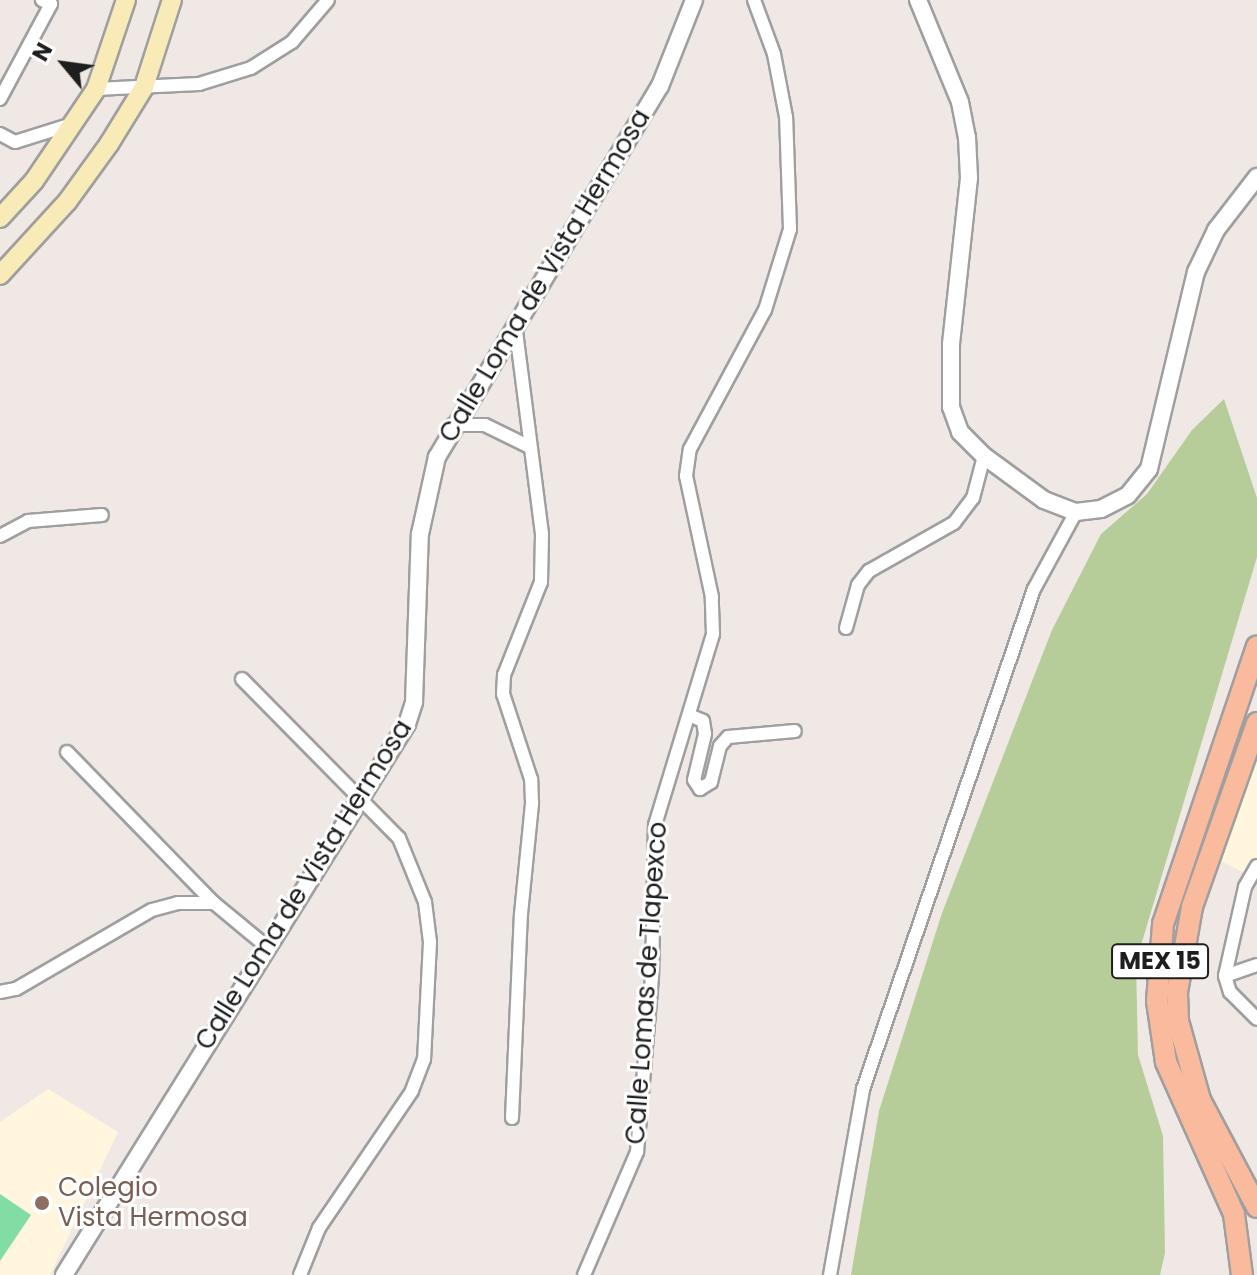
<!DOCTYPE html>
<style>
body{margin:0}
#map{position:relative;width:1257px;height:1275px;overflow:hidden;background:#efe8e4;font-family:Poppins,sans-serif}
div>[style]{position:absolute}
.education>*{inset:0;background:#fff6dd}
.forest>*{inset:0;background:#b6cd99}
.pitch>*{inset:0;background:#82dda3}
.roads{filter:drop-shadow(2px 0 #9f9f9f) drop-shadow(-2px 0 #9f9f9f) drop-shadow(0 2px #9f9f9f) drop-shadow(0 -2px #9f9f9f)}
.minor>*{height:12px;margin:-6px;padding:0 6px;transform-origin:6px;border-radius:6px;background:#fff}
.tertiary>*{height:16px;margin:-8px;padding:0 8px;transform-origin:8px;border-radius:8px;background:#fff}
.secondary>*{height:18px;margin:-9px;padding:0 9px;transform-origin:9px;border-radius:9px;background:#f8ebb8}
.primary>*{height:20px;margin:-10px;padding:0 10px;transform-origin:10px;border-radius:10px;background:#faba9d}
.dots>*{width:22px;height:22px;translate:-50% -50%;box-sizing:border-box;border:4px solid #fff;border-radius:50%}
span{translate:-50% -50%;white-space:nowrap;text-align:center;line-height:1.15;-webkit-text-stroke:6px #fff;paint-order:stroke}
.shield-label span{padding:2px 6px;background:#fff;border:2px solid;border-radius:6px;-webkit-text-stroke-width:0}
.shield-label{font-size:24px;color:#1e1e1e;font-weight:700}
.street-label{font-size:26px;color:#1e1e1e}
.education-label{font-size:26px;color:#785e54}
.left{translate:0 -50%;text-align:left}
.north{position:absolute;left:24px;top:24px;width:80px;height:80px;-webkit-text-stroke:6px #fff;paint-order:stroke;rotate:299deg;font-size:22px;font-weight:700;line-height:32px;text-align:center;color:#1e1e1e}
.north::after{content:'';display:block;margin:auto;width:28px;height:36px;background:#1e1e1e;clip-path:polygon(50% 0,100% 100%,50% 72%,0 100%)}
</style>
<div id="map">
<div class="education">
<div style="clip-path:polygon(1257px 752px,1257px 879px,1219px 860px)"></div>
<div style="clip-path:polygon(48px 1089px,118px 1132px,50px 1275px,0 1275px,0 1122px)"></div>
</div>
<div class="forest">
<div style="clip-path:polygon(1224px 399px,1257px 498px,1257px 557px,1136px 962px,1138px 1055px,1163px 1136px,1165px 1253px,1160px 1275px,851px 1275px,879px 1111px,942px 913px,1052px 630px,1101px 534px,1147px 494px,1192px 430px)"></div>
</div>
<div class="pitch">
<div style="clip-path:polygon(0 1194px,31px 1215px,0 1261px)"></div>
</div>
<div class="roads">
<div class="minor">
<div style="left:96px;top:89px;width:103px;rotate:-2.8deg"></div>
<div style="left:199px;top:84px;width:54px;rotate:-17.1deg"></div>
<div style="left:251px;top:68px;width:49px;rotate:-32.4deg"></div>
<div style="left:292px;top:42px;width:55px;rotate:-49.4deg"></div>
<div style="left:0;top:99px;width:108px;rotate:-61.8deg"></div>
<div style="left:51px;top:4px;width:10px;rotate:-156deg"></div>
<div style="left:0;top:134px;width:17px;rotate:28deg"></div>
<div style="left:15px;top:142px;width:60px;rotate:-17.5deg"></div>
<div style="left:452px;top:425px;width:33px"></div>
<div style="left:485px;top:425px;width:50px;rotate:26.1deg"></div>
<div style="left:0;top:536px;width:32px;rotate:-28deg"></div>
<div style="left:28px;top:521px;width:74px;rotate:-4.6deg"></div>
<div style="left:846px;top:628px;width:45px;rotate:-74.4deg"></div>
<div style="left:858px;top:585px;width:18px;rotate:-52deg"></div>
<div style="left:869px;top:571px;width:98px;rotate:-29.5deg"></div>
<div style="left:954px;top:523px;width:31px;rotate:-53deg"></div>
<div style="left:973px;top:498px;width:43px;rotate:-75.3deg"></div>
<div style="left:242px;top:679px;width:223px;rotate:45.4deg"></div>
<div style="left:399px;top:838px;width:69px;rotate:67.9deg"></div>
<div style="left:425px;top:902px;width:40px;rotate:82.9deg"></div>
<div style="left:430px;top:942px;width:117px;rotate:92.9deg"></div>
<div style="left:424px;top:1059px;width:34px;rotate:111deg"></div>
<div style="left:412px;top:1091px;width:166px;rotate:124.2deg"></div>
<div style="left:319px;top:1228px;width:51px;rotate:112deg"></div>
<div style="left:689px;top:715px;width:15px;rotate:23deg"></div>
<div style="left:703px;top:721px;width:13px;rotate:81deg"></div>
<div style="left:705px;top:734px;width:47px;rotate:103.4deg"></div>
<div style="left:694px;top:780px;width:11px;rotate:56deg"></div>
<div style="left:700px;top:789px;width:13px;rotate:-32deg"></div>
<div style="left:711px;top:782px;width:37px;rotate:-76deg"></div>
<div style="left:720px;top:746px;width:12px;rotate:-48deg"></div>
<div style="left:728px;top:737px;width:67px;rotate:-5.1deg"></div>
<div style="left:67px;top:752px;width:211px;rotate:45.8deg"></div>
<div style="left:1257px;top:866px;width:24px;rotate:120deg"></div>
<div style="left:1245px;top:887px;width:91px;rotate:102.7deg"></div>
<div style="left:1225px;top:976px;width:17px;rotate:73deg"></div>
<div style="left:1230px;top:992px;width:38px;rotate:45deg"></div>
<div style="left:1225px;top:976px;width:34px;rotate:-19deg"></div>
<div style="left:0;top:992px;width:16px;rotate:-11deg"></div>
<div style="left:16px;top:989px;width:157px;rotate:-30.2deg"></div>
<div style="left:152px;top:910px;width:27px;rotate:-15deg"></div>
<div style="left:178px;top:903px;width:36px"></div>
<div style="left:214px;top:903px;width:67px;rotate:39.6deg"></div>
<div style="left:512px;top:1118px;width:204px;rotate:-87.5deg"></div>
<div style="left:521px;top:914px;width:112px;rotate:-84.3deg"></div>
<div style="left:532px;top:803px;width:24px;rotate:-92deg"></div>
<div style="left:531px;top:779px;width:89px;rotate:-108.2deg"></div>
<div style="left:503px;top:694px;width:19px;rotate:-87deg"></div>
<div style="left:504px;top:675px;width:100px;rotate:-68.3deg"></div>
<div style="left:541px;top:582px;width:48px;rotate:-88.8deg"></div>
<div style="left:542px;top:534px;width:212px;rotate:-97.3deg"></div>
<div style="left:584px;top:1275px;width:134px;rotate:-66.7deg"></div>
<div style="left:637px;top:1152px;width:175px;rotate:-85.1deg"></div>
<div style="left:652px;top:978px;width:153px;rotate:-88.9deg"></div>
<div style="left:655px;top:825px;width:200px;rotate:-73.1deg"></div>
<div style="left:713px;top:634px;width:37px;rotate:-92deg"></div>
<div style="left:712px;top:597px;width:124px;rotate:-102.1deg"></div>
<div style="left:686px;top:476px;width:27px;rotate:-82deg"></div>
<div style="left:690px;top:449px;width:158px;rotate:-61.7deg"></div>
<div style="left:765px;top:310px;width:85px;rotate:-72.8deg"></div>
<div style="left:790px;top:229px;width:112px;rotate:-92deg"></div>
<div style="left:786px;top:117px;width:64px;rotate:-100.8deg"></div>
<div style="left:774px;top:54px;width:58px;rotate:-110.3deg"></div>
<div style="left:830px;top:1275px;width:189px;rotate:-79.9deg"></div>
<div style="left:863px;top:1089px;width:528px;rotate:-71.12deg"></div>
<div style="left:1034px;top:589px;width:88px;rotate:-61.4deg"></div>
</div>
<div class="tertiary">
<div style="left:918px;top:0;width:110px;rotate:67.6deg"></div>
<div style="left:960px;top:102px;width:36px;rotate:79deg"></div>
<div style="left:967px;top:137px;width:41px;rotate:87.2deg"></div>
<div style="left:969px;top:178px;width:168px;rotate:96.2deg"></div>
<div style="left:951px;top:345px;width:62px;rotate:90deg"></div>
<div style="left:951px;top:407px;width:27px;rotate:70deg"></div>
<div style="left:960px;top:432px;width:34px;rotate:45deg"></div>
<div style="left:984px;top:456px;width:74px;rotate:36.3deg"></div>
<div style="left:1044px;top:500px;width:34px;rotate:21deg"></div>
<div style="left:1076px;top:512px;width:25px;rotate:-7deg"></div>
<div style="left:1101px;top:509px;width:30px;rotate:-27deg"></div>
<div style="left:1128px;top:495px;width:33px;rotate:-51deg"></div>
<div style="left:1149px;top:469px;width:203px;rotate:-76.6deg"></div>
<div style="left:1196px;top:272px;width:47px;rotate:-64.5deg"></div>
<div style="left:1216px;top:230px;width:67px;rotate:-52.3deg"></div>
<div style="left:64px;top:1275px;width:649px;rotate:-58.1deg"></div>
<div style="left:407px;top:724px;width:23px;rotate:-72deg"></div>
<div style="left:414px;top:702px;width:168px;rotate:-88deg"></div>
<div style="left:420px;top:534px;width:79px;rotate:-77.6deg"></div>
<div style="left:437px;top:457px;width:433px;rotate:-59deg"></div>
<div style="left:660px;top:86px;width:92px;rotate:-68.4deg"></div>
</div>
<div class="secondary">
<div style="left:0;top:218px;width:50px;rotate:-47.4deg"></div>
<div style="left:34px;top:181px;width:111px;rotate:-56deg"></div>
<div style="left:96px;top:89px;width:94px;rotate:-71.4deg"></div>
<div style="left:0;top:275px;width:99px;rotate:-47.5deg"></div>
<div style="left:67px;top:202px;width:72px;rotate:-54.1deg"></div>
<div style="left:109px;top:144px;width:67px;rotate:-58.4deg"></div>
<div style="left:144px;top:87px;width:91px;rotate:-72.2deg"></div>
</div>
<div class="primary">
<div style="left:1257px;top:723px;width:195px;rotate:109.5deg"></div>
<div style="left:1192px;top:907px;width:86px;rotate:100deg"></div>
<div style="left:1177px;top:992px;width:29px;rotate:88deg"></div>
<div style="left:1178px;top:1021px;width:82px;rotate:74.4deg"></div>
<div style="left:1200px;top:1100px;width:121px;rotate:62deg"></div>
<div style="left:1242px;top:1275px;width:62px;rotate:-97.5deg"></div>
<div style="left:1234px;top:1214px;width:167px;rotate:-114.1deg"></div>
<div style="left:1166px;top:1062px;width:62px;rotate:-98.4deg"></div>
<div style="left:1157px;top:1001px;width:77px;rotate:-85.5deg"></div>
<div style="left:1163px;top:924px;width:293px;rotate:-71.3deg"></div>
</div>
</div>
<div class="dots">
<div style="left:42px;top:1203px;background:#8d6e63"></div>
</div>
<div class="shield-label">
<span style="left:1160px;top:961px">MEX 15</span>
</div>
<div class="street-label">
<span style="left:545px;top:276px;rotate:-59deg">Calle Loma de Vista Hermosa</span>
<span style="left:304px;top:885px;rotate:-58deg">Calle Loma de Vista Hermosa</span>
<span style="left:647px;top:983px;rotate:-86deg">Calle Lomas de Tlapexco</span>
</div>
<div class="education-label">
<span class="left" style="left:58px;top:1203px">Colegio<br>Vista Hermosa</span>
</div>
<div class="north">N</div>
</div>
